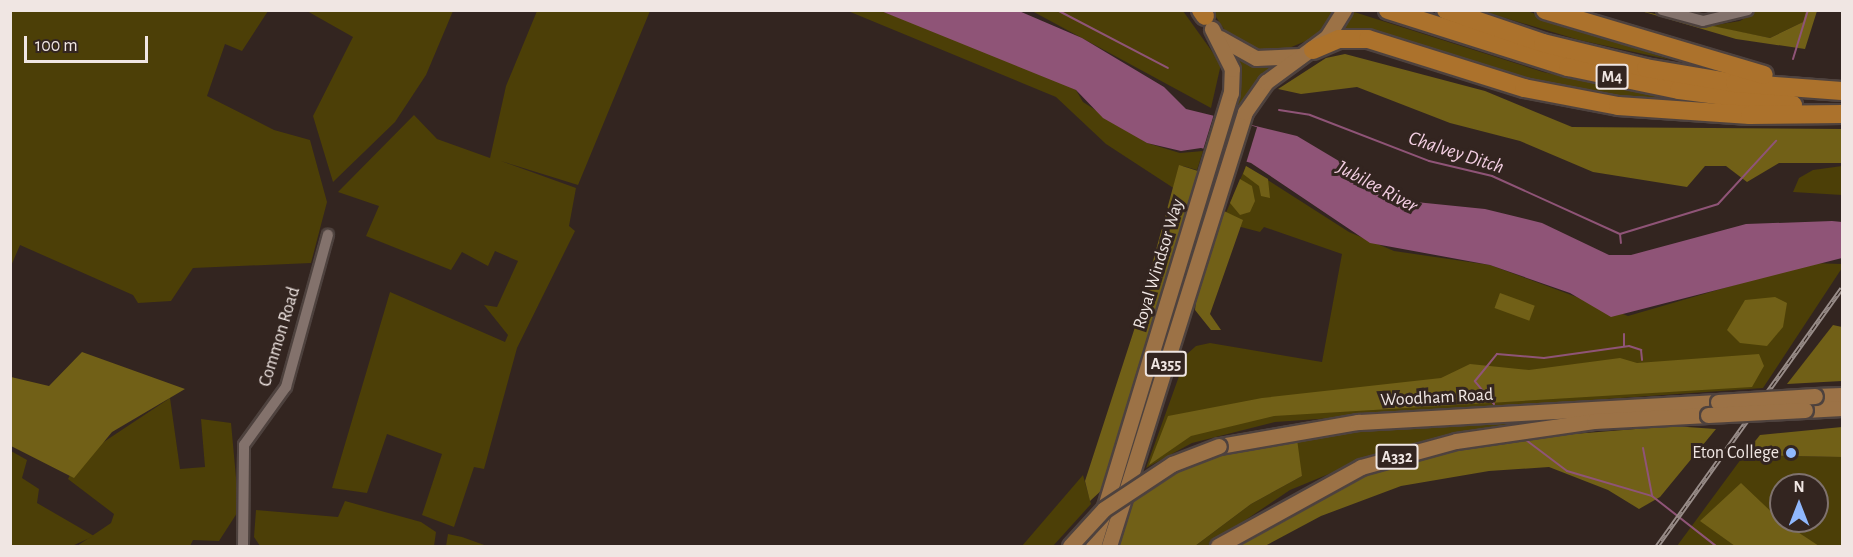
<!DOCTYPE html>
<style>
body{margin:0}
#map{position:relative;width:1853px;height:557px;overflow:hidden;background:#332520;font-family:"Alegreya Sans",sans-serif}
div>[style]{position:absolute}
.green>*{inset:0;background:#4c3f07}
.forest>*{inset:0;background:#716017;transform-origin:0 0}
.water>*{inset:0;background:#8f5477}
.pier>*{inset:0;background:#332520;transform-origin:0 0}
.stream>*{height:2px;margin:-1px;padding:0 1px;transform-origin:1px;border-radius:1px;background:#8f5477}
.roads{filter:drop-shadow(2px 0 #4e423e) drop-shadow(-2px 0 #4e423e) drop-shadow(0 2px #4e423e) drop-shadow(0 -2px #4e423e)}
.minor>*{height:10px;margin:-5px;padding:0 5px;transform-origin:5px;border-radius:5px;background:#83726c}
.primary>*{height:15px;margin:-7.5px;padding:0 7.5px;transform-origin:7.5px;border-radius:7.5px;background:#9c7246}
.motorway>*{height:18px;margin:-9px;padding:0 9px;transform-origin:9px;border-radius:9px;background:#ac722c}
.rail>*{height:4.5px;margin-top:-2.25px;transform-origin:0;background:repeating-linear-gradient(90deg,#332520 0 7px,#998d89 0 14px);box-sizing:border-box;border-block:2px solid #998d89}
.bridges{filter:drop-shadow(2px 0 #4e423e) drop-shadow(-2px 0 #4e423e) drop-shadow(0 2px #4e423e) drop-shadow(0 -2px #4e423e)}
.primary-bridge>*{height:15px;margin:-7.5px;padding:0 7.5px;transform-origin:7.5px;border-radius:7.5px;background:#9c7246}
.dots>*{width:16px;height:16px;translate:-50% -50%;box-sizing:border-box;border:3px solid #332520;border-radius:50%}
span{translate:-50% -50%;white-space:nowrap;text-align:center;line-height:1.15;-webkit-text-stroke:6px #332520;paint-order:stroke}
.shield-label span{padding:2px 4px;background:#332520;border:2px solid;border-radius:4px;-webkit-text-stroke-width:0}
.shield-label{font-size:16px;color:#f0e6e3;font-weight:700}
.street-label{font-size:18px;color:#f0e6e3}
.poi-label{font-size:18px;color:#f0e6e3}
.right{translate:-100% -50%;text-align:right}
.water-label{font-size:20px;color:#f4cfe3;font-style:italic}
.frame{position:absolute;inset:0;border:12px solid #f0e6e3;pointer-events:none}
.north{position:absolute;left:1769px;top:473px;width:60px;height:60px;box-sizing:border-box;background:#332520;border:2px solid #7f726e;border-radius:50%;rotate:0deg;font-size:16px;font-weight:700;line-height:24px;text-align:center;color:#f0e6e3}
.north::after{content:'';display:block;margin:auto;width:21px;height:27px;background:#90b8fd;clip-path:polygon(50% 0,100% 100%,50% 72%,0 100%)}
.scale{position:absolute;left:24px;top:36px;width:124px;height:27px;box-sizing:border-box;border:3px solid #f0e6e3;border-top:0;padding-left:8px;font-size:18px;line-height:21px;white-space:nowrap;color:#f0e6e3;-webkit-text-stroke:4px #332520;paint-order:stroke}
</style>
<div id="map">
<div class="green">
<div style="clip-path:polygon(11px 11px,268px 11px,242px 51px,225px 44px,207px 96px,274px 130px,310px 140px,327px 202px,311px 263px,193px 268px,171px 301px,138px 303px,133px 295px,20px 245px,11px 266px)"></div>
<div style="clip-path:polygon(307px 11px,453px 11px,426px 75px,395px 122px,333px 182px,313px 116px,353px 37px)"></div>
<div style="clip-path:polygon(537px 11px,650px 11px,578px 185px,501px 161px,576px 188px,569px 226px,575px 231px,517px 348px,484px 469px,474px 467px,454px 527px,422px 515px,442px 454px,387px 434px,367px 493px,332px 488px,390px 292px,505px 342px,508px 335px,484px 305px,497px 307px,518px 261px,495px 251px,488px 266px,462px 252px,451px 270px,366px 236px,379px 206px,338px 192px,414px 115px,437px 139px,490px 158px,506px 86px)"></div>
<div style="clip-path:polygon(848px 11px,881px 11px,1027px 66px,1076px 90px,1083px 102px,1147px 143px,1180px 153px,1203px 151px,1197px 170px,1183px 166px,1175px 189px,1106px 144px,1056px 97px)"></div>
<div style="clip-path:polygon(1032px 11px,1183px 11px,1221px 64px,1211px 108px)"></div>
<div style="clip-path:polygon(1212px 11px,1337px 11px,1318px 36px,1277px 53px,1250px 50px,1230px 38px)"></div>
<div style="clip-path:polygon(1351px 11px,1543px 72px,1702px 106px,1566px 93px,1375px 32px,1343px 29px)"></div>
<div style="clip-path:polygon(1482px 11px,1527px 11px,1671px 60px,1579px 40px)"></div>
<div style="clip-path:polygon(1756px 11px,1806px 11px,1803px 22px,1770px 38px,1709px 26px,1740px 21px)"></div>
<div style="clip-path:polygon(1235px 59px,1275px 69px,1266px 77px,1207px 212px,1203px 208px,1239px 90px)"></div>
<div style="clip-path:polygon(1246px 166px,1349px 232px,1394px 251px,1490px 265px,1628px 316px,1810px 263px,1842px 264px,1842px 268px,1763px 388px,1275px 422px,1192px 443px,1146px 468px,1187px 354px,1196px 346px,1210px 343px,1322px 362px,1342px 254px,1264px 227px,1260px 232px,1222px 222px)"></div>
<div style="clip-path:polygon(1842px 166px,1842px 195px,1793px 192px,1799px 178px,1813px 170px)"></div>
<div style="clip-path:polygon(170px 398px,180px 469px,205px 467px,201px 419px,231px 423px,239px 510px,219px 541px,193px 540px,190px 546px,77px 546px,111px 523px,114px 514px,68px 479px,78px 459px)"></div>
<div style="clip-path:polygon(1701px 410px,1490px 427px,1387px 450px,1290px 490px,1207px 546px,1195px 546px,1251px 504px,1302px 476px,1289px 439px,1280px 445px,1204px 454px,1326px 428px)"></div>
<div style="clip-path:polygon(11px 451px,27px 460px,22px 478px,39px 489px,37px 503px,94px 536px,72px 546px,11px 546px)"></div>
<div style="clip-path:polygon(evenodd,1744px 455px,1842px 457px,1842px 546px,1677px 546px,1744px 455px,1781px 485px,1817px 485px,1817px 521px,1781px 521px,1781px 485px)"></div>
<div style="clip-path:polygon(1083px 475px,1091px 504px,1053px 546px,1022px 546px)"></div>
<div style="clip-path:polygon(345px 501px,421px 522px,436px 532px,434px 546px,260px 546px,254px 537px,256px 510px,338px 517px)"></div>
<div style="clip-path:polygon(448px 534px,462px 537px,487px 546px,446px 546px)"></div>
</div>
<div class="forest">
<div style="clip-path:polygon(1641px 11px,1770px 38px,1803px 22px,1806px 11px,1817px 11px,1805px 49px,1736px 39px)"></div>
<div style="clip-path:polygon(1345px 54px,1485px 91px,1572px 127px,1842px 129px,1842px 163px,1779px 163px,1747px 182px,1726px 166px,1705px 166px,1687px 187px,1593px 172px,1520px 141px,1450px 123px,1357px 87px,1301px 94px,1278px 89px,1326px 58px)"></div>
<div style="clip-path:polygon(1179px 165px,1198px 171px,1186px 221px,1104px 488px,1090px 501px,1085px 481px,1136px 324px)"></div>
<div style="clip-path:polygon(1246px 166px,1268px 179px,1270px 198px,1261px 196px,1259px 186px,1243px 174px)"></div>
<div style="clip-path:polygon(1240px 179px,1252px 186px,1255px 201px,1250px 212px,1240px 215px,1230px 203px)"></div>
<div style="clip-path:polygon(1224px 211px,1243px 220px,1210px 314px,1221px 330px,1211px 330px,1195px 310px,1198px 283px)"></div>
<div style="left:1500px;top:293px;width:37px;height:16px;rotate:20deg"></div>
<div style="clip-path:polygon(1775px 297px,1787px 303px,1783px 327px,1767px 346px,1740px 343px,1727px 330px,1745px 300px)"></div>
<div style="clip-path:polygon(1833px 325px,1842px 327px,1842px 381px,1787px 384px)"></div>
<div style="clip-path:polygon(82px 352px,185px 389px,112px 432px,74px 478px,11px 446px,11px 377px,49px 386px)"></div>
<div style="clip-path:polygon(1759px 354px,1764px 366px,1752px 387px,1274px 416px,1191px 436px,1149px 465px,1168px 416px,1262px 398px,1441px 378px,1470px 364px,1529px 370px,1620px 358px,1637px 363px)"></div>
<div style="clip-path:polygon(1673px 426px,1716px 429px,1660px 497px,1639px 509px,1608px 490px,1549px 467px,1489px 471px,1401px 486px,1321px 516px,1265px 546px,1231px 546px,1279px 513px,1385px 467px,1485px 441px)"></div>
<div style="clip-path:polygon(1842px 427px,1842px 457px,1744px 455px,1760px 435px)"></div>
<div style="clip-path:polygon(1289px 439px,1297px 439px,1302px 476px,1251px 504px,1195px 546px,1115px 546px,1131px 496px,1204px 454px,1279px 445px)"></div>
<div style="clip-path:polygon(1741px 483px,1781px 521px,1819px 546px,1735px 546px,1700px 521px)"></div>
</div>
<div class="water">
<div style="clip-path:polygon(881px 11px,1019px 11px,1082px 38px,1164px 87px,1186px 109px,1297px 136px,1406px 201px,1485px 209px,1542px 223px,1609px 255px,1631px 255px,1746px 224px,1832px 221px,1842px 222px,1842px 258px,1611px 317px,1570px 293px,1490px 265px,1370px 243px,1251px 163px,1201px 148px,1181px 151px,1147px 143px,1103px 118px,1076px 90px)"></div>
</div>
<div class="pier">
<div style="left:1214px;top:114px;width:45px;height:39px;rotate:17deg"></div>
</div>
<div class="stream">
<div style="left:1057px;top:10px;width:125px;rotate:27.6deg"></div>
<div style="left:1793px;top:59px;width:51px;rotate:-73deg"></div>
<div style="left:1279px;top:110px;width:31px;rotate:9deg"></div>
<div style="left:1310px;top:115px;width:128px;rotate:21.1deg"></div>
<div style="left:1429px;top:161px;width:65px;rotate:13.4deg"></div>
<div style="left:1492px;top:176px;width:141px;rotate:24.4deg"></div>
<div style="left:1620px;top:234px;width:102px;rotate:-17deg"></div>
<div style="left:1718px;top:204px;width:86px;rotate:-47.4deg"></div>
<div style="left:1620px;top:234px;width:9px;rotate:84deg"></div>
<div style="left:1624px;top:334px;width:12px;rotate:90deg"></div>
<div style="left:1494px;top:404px;width:30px;rotate:-130deg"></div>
<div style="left:1475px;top:381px;width:35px;rotate:-51deg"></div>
<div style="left:1497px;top:354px;width:47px;rotate:4.9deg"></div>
<div style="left:1544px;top:358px;width:86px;rotate:-8deg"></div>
<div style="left:1629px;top:346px;width:13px;rotate:18deg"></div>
<div style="left:1641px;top:350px;width:10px;rotate:84deg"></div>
<div style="left:1526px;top:440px;width:51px;rotate:37.1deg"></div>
<div style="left:1567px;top:471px;width:89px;rotate:16.4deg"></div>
<div style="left:1652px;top:496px;width:81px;rotate:38deg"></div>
<div style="left:1643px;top:448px;width:48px;rotate:79.2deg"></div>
</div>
<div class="roads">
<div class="minor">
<div style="left:1662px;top:10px;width:42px;rotate:15deg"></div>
<div style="left:1703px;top:21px;width:46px;rotate:-13.7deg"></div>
<div style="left:243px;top:546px;width:101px;rotate:-89.4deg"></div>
<div style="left:244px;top:445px;width:72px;rotate:-54.1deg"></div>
<div style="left:286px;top:387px;width:158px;rotate:-74.6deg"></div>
</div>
<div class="primary">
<div style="left:1220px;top:38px;width:41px;rotate:29.1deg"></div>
<div style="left:1256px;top:58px;width:45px;rotate:-2.5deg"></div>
<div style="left:1815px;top:396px;width:27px;rotate:-2deg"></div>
<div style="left:1805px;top:410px;width:37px;rotate:-3deg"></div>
<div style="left:1219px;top:446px;width:141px;rotate:-9.8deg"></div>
<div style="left:1358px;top:422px;width:361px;rotate:-3.2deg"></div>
<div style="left:1093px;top:546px;width:474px;rotate:-73.1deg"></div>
<div style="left:1231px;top:93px;width:24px;rotate:-88deg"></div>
<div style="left:1232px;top:69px;width:45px;rotate:-116.6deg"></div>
<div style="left:1109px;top:546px;width:455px;rotate:-72.6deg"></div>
<div style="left:1245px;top:112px;width:37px;rotate:-55deg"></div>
<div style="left:1266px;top:82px;width:76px;rotate:-36.4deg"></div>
<div style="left:1327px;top:37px;width:32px;rotate:-58deg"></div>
<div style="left:1218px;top:546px;width:163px;rotate:-28.9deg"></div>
<div style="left:1361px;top:467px;width:98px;rotate:-15.3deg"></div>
<div style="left:1456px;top:441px;width:139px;rotate:-8.2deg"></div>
<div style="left:1594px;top:421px;width:114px;rotate:-3deg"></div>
</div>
<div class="motorway">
<div style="left:1201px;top:10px;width:7px;rotate:56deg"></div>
<div style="left:1388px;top:10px;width:189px;rotate:17.6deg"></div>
<div style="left:1568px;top:67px;width:113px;rotate:11.7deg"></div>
<div style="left:1679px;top:90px;width:115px;rotate:7.5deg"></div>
<div style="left:1446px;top:10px;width:102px;rotate:18.8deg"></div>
<div style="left:1543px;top:43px;width:106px;rotate:13.6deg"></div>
<div style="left:1646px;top:68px;width:90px;rotate:9.6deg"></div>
<div style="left:1735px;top:83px;width:107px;rotate:4.3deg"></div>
<div style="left:1545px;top:10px;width:228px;rotate:16.5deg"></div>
<div style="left:1313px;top:50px;width:28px;rotate:-23deg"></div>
<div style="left:1339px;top:39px;width:29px"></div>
<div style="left:1368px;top:39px;width:164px;rotate:17.4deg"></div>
<div style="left:1524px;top:88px;width:96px;rotate:10.8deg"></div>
<div style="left:1618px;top:106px;width:132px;rotate:3.9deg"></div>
<div style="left:1750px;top:115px;width:92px;rotate:-0.6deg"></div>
</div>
</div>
<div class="rail">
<div style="left:1657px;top:546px;width:317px;rotate:-54.4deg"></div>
</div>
<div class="bridges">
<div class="primary-bridge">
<div style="left:1718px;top:402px;width:97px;rotate:-3.5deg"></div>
<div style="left:1708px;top:415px;width:97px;rotate:-3deg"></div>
<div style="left:1070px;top:546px;width:50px;rotate:-47.4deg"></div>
<div style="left:1104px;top:509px;width:82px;rotate:-33.5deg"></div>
<div style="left:1172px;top:464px;width:50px;rotate:-21deg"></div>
</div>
</div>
<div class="dots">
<div style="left:1791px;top:453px;background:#90b8fd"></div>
</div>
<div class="shield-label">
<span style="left:1612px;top:77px">M4</span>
<span style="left:1166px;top:364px">A355</span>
<span style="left:1397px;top:457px">A332</span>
</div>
<div class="street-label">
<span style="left:1159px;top:264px;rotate:-73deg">Royal Windsor Way</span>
<span style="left:280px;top:337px;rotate:-73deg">Common Road</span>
<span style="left:1437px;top:398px;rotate:-3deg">Woodham Road</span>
</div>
<div class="poi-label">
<span class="right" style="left:1779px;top:453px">Eton College</span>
</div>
<div class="water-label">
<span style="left:1456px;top:153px;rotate:18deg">Chalvey Ditch</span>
<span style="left:1377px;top:187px;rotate:28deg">Jubilee River</span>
</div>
<div class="frame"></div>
<div class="north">N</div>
<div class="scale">100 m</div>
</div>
